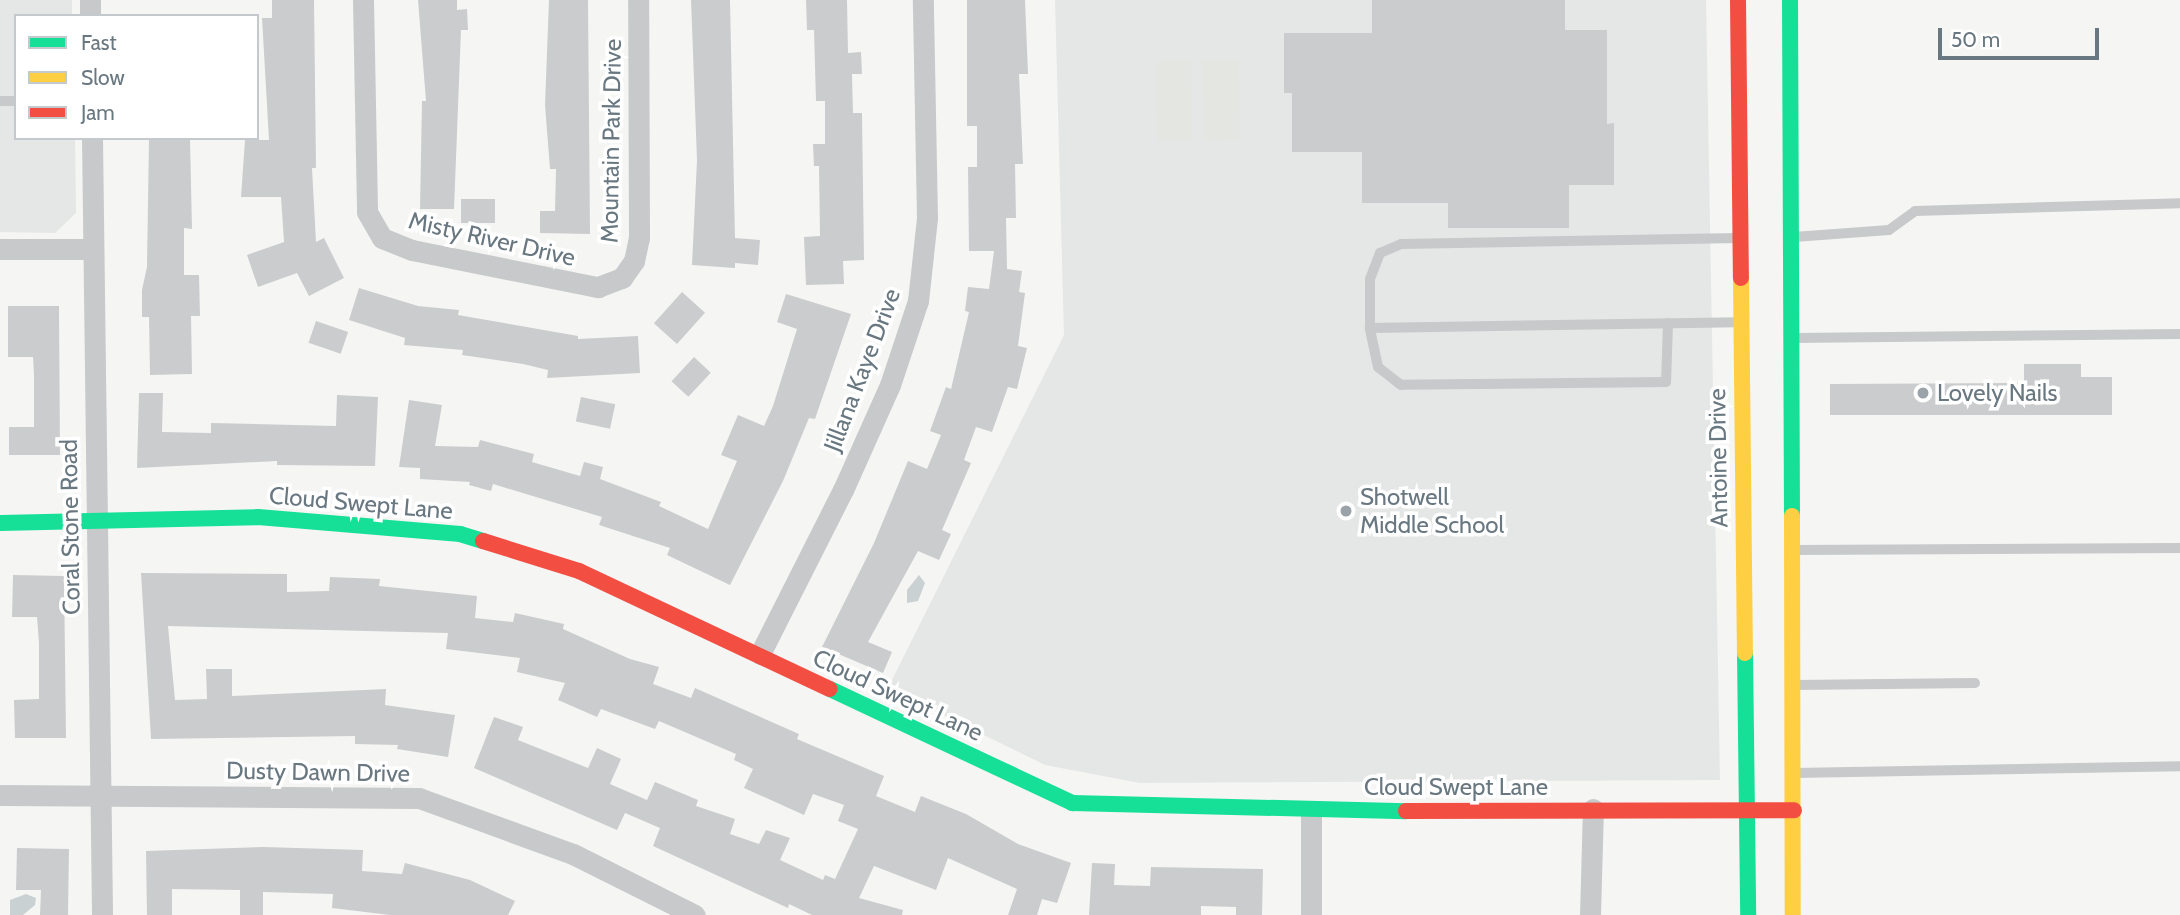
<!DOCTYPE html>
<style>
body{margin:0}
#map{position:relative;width:2180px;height:915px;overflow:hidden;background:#f5f5f4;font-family:Cabin,sans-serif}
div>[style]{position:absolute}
.built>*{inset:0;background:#e5e6e6}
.green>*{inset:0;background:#e4e6e2;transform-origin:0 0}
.water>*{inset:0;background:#cad1d3}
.building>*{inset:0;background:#cbcccd;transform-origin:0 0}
.lane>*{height:10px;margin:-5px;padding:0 5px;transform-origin:5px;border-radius:5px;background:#c7c9ca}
.street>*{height:21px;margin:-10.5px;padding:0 10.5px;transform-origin:10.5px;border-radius:10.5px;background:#c7c9ca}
.fast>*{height:16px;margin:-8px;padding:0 8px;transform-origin:8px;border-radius:8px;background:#16e098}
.slow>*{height:16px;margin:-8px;padding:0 8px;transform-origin:8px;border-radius:8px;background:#ffcf43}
.jam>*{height:16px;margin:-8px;padding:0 8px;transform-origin:8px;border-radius:8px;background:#f24e42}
.dots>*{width:19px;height:19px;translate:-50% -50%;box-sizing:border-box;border:4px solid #fff;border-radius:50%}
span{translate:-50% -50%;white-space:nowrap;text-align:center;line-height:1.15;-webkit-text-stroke:7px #fff;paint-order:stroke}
.street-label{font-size:24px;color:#687780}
.poi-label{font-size:24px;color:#687780}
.left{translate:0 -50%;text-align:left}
.legend{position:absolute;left:14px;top:14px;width:245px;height:126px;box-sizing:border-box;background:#fff;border:2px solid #c3c9cc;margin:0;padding:9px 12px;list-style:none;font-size:21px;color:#687780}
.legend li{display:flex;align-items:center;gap:14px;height:35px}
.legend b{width:35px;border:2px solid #c3c9cc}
.scale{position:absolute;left:1938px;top:28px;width:161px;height:32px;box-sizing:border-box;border:4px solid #687780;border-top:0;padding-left:9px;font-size:21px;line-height:24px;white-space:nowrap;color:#687780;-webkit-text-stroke:5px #fff;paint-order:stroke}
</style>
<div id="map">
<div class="built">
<div style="clip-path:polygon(0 0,72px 0,72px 16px,16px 16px,16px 138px,75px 138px,76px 213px,55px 233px,0 232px)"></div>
<div style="clip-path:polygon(1055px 0,1706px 0,1720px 780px,1140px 783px,1045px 765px,888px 688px,1064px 335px)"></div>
</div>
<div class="green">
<div style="left:1238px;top:61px;width:78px;height:35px;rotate:89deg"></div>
<div style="left:1191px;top:62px;width:78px;height:35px;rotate:89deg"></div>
</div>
<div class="water">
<div style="clip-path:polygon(919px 575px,925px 583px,918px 601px,907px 603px,907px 590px)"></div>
<div style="clip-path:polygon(26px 894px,36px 898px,35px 905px,23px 915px,10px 915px,10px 900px)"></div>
</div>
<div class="building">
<div style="clip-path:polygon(272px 0,314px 0,316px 168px,312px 168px,316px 242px,324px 238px,344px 278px,309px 296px,297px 273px,258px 287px,247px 255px,284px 242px,281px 197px,241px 197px,245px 140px,269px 140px,262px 18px,272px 18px)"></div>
<div style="clip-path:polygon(418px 0,457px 0,457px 10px,467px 9px,468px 30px,461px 30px,454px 209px,420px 209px,422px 101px,426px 101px)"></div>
<div style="clip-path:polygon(549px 0,588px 0,590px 234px,540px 233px,540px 211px,555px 211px,556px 169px,550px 169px,545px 105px)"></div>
<div style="clip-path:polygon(691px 0,730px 0,735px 238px,760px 240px,758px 265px,735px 263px,735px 268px,692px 265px,697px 160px)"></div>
<div style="clip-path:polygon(806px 0,847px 0,848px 53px,861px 52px,862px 74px,852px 74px,853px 113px,862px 113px,864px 260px,843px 261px,844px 284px,806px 285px,804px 237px,820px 236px,819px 166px,814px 166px,813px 144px,825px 144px,825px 101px,816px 101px,814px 30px,807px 30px)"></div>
<div style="clip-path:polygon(967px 0,1025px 0,1028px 74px,1019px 74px,1023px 164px,1015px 164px,1016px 218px,1006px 218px,1007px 269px,1022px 271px,1019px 292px,1025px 293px,1018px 346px,1027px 348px,1017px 389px,1008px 387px,992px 432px,976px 427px,964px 460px,971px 463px,942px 530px,951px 534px,939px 560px,918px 551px,868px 642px,892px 652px,883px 673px,822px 647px,874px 543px,908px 461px,927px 469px,941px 435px,930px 431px,946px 387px,951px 389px,969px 312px,965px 311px,968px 287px,989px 289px,994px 251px,969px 251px,968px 167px,977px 167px,977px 126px,967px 126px)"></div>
<div style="clip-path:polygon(1372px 0,1565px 0,1565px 30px,1607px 30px,1607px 124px,1614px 123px,1614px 185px,1569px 185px,1569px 228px,1448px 228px,1448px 203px,1362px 203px,1362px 152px,1292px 152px,1292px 93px,1284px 93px,1284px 33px,1372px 33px)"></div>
<div style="clip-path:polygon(149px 138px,190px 138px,192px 229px,184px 228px,184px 275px,199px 275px,200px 316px,191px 316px,192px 374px,150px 375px,149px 317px,142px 317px,142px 290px,147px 267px)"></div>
<div style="left:461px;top:199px;width:34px;height:24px"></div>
<div style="clip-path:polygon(359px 288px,418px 306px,459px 310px,458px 315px,578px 336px,578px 339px,638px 336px,640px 373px,547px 378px,548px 370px,523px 364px,462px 355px,463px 350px,404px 345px,405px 338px,349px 320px)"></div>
<div style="left:682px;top:292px;width:31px;height:42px;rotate:42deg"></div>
<div style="clip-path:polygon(786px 294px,851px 314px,815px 419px,809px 418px,783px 481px,730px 585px,667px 555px,670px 548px,599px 525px,602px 517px,493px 484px,491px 491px,469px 485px,470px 482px,420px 479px,420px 468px,399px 467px,409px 400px,442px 405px,435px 446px,478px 447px,480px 440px,534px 454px,532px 462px,580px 476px,584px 462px,603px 467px,600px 479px,661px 502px,659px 506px,708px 529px,737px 461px,721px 455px,738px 415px,764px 426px,773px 406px,797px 329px,777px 322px)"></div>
<div style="clip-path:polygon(8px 306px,59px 306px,60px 455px,9px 455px,9px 427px,34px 427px,34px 376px,33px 357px,8px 357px)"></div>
<div style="left:316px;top:321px;width:34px;height:23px;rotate:19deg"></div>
<div style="left:694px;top:357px;width:23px;height:33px;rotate:43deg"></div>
<div style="clip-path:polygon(2024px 364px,2081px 364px,2081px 377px,2112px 377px,2112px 415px,1830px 415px,1830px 384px,2024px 383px)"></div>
<div style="clip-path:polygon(139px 393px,163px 393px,162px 432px,211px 433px,211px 423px,336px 426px,337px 395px,378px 397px,375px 466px,277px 465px,277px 461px,137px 468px)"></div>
<div style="left:581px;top:397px;width:35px;height:25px;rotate:12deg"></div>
<div style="clip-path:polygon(141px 573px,287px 574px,287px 592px,329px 591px,330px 577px,380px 579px,379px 586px,477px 596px,475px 618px,513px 622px,515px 613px,564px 624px,563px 629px,630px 659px,659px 667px,653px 684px,691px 698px,695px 688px,799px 734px,797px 739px,884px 776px,876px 796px,915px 812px,921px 796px,966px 814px,1018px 844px,1071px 863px,1057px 903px,1042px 899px,1037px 915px,1008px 915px,1017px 889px,948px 858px,936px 890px,874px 866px,859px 898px,903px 910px,902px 915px,812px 915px,789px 904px,788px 908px,653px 846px,660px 828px,625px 813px,617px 830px,474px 768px,494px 717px,523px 727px,518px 740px,588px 768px,597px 748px,621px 759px,610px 784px,647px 800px,655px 782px,698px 800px,696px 806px,735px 819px,730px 834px,759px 844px,766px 830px,790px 838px,780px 860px,823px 880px,825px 875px,835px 879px,858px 829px,838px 821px,844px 805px,813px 794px,804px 815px,744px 788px,753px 769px,734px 760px,736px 754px,659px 721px,655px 729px,601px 709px,597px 717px,558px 700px,565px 683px,517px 672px,520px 658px,446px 649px,448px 633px,168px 626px,175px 700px,207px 699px,206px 669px,232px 669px,232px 696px,386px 689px,385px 705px,455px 715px,448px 757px,397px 749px,398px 745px,355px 744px,355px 736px,151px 739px)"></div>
<div style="clip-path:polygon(13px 575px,64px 576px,66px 738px,15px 738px,14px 700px,39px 699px,39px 643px,37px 617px,12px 617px)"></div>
<div style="clip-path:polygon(263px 847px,363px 850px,362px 871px,402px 874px,405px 863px,470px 880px,515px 901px,508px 915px,390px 915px,332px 908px,333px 894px,263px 892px,263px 915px,240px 915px,240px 890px,172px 889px,172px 915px,147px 915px,146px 851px)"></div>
<div style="clip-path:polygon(17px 848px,69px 849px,68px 915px,40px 915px,41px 890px,16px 890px)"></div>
<div style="clip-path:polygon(1092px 863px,1115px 864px,1114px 885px,1150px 886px,1151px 867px,1263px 869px,1262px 915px,1236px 915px,1236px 907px,1201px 906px,1201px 915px,1089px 915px)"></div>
</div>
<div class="lane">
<div style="left:0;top:101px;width:16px"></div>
<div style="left:1794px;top:237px;width:95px;rotate:-4.2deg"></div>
<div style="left:1889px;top:230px;width:32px;rotate:-36deg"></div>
<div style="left:1915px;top:211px;width:265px;rotate:-1.7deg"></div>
<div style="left:1668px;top:323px;width:59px;rotate:91.9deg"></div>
<div style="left:1666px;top:382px;width:265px;rotate:179.4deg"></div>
<div style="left:1401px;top:385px;width:29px;rotate:-142deg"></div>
<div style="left:1378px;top:367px;width:40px;rotate:-102deg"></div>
<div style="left:1370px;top:328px;width:49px;rotate:-90deg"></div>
<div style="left:1370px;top:279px;width:28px;rotate:-69deg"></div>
<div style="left:1380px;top:253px;width:23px;rotate:-23deg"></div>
<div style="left:1401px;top:244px;width:338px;rotate:-1deg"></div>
<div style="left:1370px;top:328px;width:368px;rotate:-0.9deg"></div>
<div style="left:1793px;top:338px;width:387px;rotate:-0.6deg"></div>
<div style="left:1794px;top:550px;width:386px;rotate:-0.3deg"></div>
<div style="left:1794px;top:685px;width:181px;rotate:-0.6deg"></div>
<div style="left:1794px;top:773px;width:386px;rotate:-1deg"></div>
</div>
<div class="street">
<div style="left:90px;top:0;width:16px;rotate:90deg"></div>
<div style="left:363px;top:0;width:212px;rotate:88.9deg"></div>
<div style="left:367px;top:212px;width:30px;rotate:60deg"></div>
<div style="left:382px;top:238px;width:32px;rotate:22deg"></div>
<div style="left:412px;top:250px;width:190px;rotate:11.3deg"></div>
<div style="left:598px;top:287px;width:26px;rotate:-21deg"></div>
<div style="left:622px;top:278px;width:21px;rotate:-55deg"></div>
<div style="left:634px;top:261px;width:24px;rotate:-78deg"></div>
<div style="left:639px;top:238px;width:238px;rotate:-90.2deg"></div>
<div style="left:92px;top:138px;width:777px;rotate:89.26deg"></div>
<div style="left:0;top:249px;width:92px"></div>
<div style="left:760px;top:654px;width:184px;rotate:-63.2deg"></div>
<div style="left:843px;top:490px;width:115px;rotate:-65.9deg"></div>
<div style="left:890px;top:385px;width:89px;rotate:-71.6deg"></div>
<div style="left:918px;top:301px;width:83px;rotate:-83.8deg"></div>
<div style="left:927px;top:218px;width:218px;rotate:-91.1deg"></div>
<div style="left:0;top:795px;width:419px;rotate:0.4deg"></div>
<div style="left:419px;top:798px;width:164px;rotate:20deg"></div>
<div style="left:573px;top:854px;width:136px;rotate:26.6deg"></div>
<div style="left:1311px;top:811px;width:104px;rotate:90deg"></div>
<div style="left:1590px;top:915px;width:106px;rotate:-88.4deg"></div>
</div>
<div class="fast">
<div style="left:1790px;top:0;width:516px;rotate:89.78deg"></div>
<div style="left:0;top:523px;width:258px;rotate:-1.3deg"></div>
<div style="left:258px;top:517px;width:203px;rotate:4.8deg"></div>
<div style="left:460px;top:534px;width:24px;rotate:17deg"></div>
<div style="left:1745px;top:653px;width:262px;rotate:89.3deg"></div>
<div style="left:830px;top:689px;width:268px;rotate:25.2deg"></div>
<div style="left:1072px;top:803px;width:334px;rotate:1.4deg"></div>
</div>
<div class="slow">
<div style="left:1741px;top:278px;width:375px;rotate:89.4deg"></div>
<div style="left:1792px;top:516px;width:399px;rotate:89.9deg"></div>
</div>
<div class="jam">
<div style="left:1738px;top:0;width:278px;rotate:89.4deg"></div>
<div style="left:483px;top:541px;width:101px;rotate:17.4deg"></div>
<div style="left:579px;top:571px;width:277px;rotate:25.2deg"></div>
<div style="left:1406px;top:811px;width:388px;rotate:-0.1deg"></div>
</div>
<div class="dots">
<div style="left:1923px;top:393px;background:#99a3a9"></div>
<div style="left:1346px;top:511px;background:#99a3a9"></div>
</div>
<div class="street-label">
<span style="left:611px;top:141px;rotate:-89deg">Mountain Park Drive</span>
<span style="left:492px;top:239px;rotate:13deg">Misty River Drive</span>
<span style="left:862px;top:370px;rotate:-69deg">Jillana Kaye Drive</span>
<span style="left:1718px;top:458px;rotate:-91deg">Antoine Drive</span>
<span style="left:361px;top:503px;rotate:5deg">Cloud Swept Lane</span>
<span style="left:70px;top:527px;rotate:-91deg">Coral Stone Road</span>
<span style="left:898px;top:695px;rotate:25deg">Cloud Swept Lane</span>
<span style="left:318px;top:772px;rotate:1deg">Dusty Dawn Drive</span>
<span style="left:1456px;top:787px">Cloud Swept Lane</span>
</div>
<div class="poi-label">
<span class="left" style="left:1937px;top:393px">Lovely Nails</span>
<span class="left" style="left:1360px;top:511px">Shotwell<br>Middle School</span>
</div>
<ul class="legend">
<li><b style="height:9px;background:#16e098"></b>Fast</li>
<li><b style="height:9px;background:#ffcf43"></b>Slow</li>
<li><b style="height:9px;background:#f24e42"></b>Jam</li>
</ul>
<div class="scale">50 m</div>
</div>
